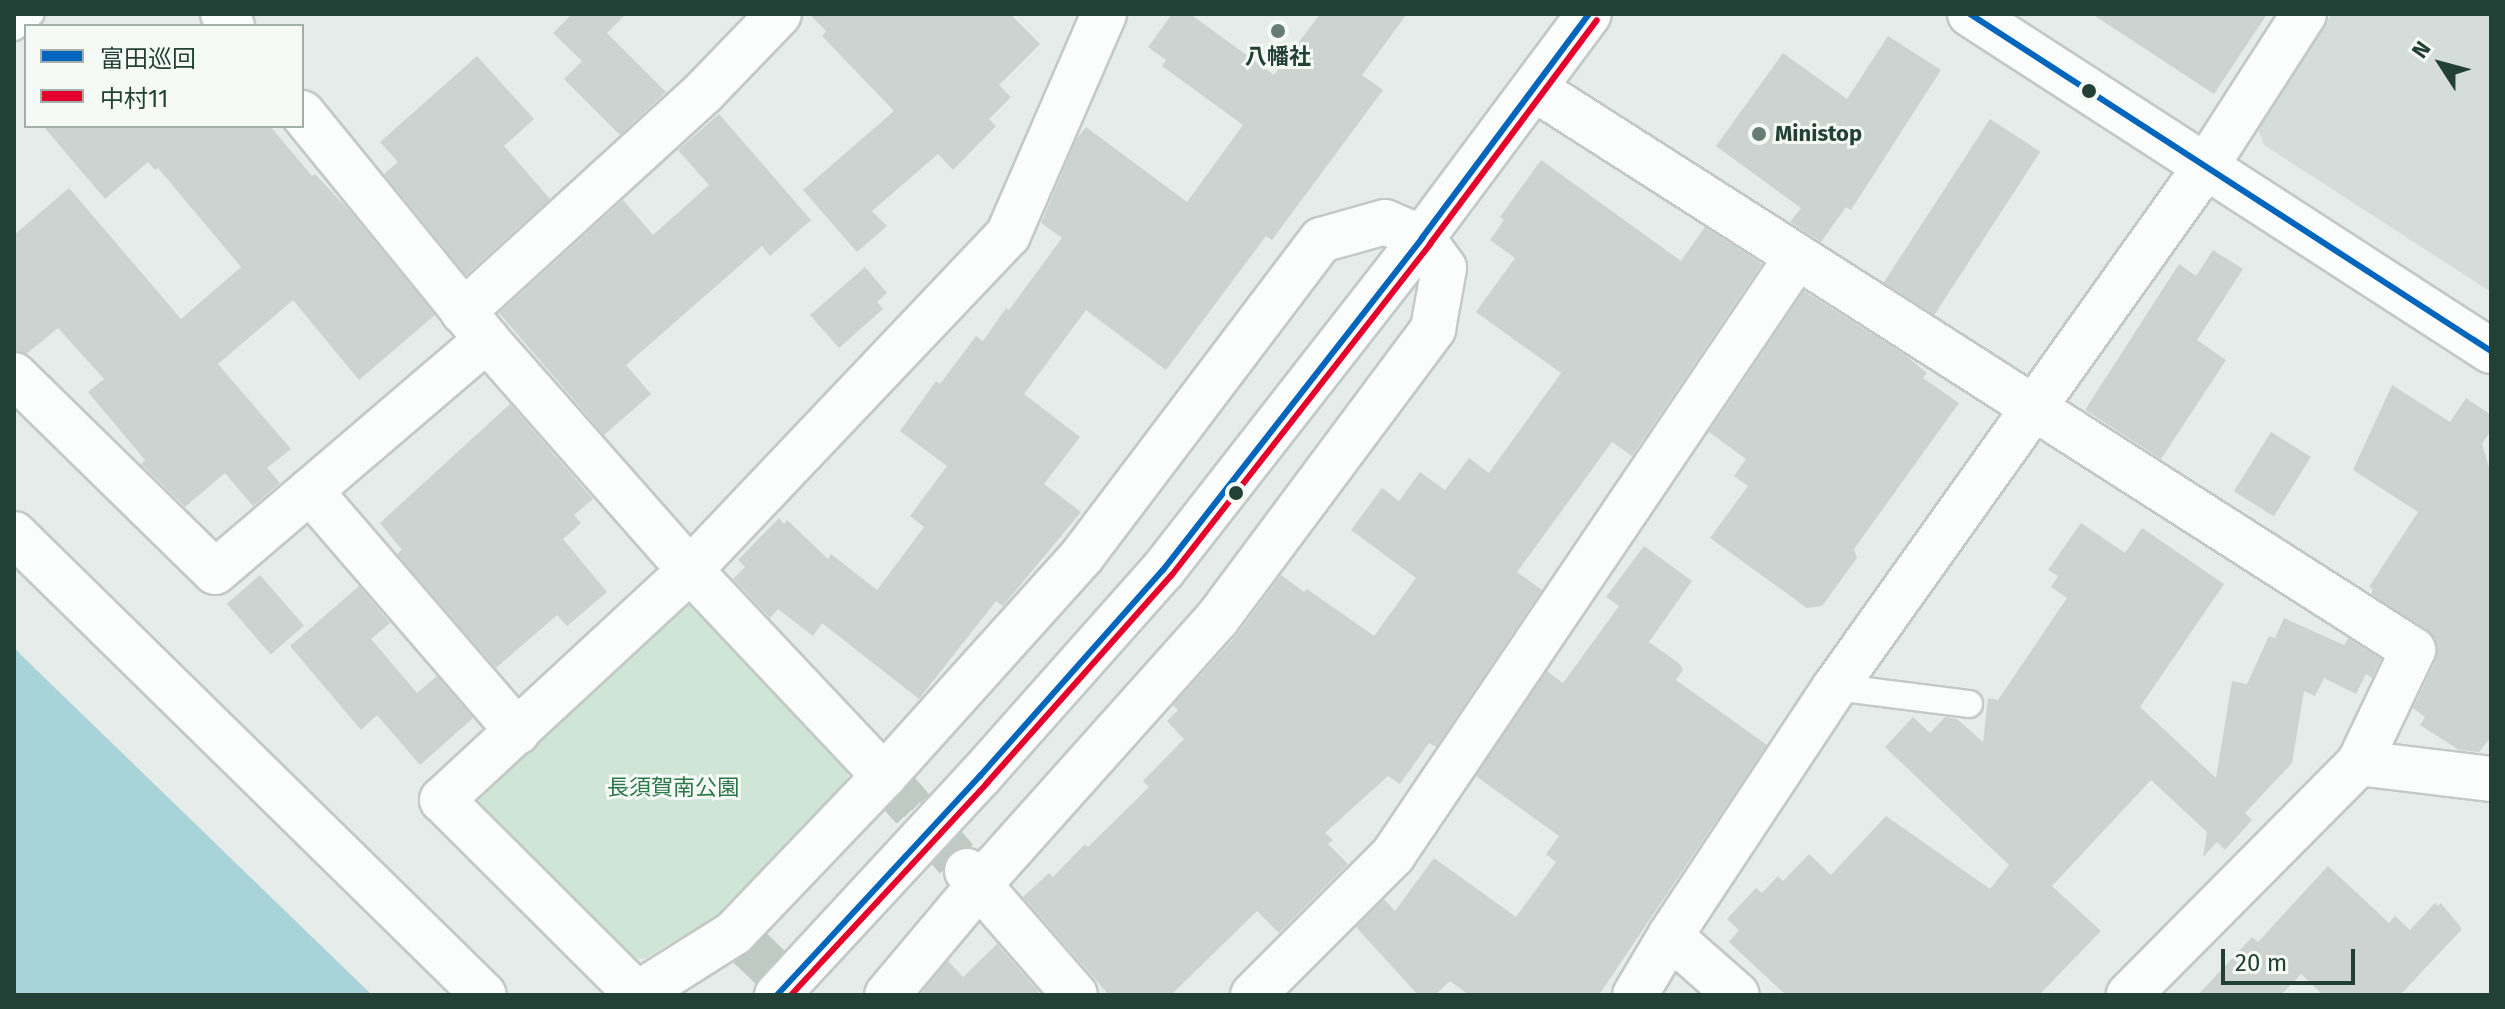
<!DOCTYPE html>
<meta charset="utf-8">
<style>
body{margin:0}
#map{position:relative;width:2505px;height:1009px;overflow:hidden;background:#e6ece9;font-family:"Fira Sans","Noto Sans JP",sans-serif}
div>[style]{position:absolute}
.built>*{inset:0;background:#d4ddd9}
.green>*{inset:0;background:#cfe5d6}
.water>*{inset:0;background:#a8d4d9}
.building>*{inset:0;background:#cdd3d0;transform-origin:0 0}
.street-tunnel>*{height:44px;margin-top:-22px;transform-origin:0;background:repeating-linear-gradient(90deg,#bfcac5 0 44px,transparent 0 66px)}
.roads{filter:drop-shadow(2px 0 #c3c9c6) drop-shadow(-2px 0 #c3c9c6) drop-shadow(0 2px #c3c9c6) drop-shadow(0 -2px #c3c9c6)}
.lane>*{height:26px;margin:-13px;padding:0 13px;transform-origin:13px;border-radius:13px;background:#fbfcfc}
.street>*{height:44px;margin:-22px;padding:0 22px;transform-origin:22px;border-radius:22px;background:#fbfcfc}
.secondary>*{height:44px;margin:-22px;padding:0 22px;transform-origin:22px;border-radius:22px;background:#fbfcfc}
.bus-1>*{height:6px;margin:-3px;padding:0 3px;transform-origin:3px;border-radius:3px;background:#0065bd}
.bus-2>*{height:6px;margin:-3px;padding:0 3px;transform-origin:3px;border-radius:3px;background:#e4002b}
.dots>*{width:22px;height:22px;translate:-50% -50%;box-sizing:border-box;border:4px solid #f5faf7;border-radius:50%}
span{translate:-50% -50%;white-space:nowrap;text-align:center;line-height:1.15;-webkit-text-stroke:6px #f5faf7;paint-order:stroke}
.poi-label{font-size:22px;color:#234037;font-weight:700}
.left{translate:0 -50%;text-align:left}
.park-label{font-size:22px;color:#2d7748}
.frame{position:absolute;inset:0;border:16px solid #234037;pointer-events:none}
.legend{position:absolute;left:24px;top:24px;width:280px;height:104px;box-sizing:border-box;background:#f5faf7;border:2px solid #a1b0aa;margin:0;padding:10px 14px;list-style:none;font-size:24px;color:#234037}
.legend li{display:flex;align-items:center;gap:16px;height:40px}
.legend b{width:40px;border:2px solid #a1b0aa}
.north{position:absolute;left:2401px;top:24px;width:80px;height:80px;-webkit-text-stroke:6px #f5faf7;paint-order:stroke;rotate:306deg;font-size:22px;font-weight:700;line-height:32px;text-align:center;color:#234037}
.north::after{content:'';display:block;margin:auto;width:28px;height:36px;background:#234037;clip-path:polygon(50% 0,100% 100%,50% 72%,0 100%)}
.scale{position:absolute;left:2221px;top:949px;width:134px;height:36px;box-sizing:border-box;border:4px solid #234037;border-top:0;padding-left:10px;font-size:24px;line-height:28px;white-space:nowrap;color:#234037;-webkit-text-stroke:6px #f5faf7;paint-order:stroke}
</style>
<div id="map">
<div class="built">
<div style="clip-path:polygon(2332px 14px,2491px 14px,2491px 292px,2264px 145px,2258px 129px)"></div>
</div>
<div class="green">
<div style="clip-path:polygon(690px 602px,848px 772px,845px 797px,757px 893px,644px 959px,622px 956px,479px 810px,480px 791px,672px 603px)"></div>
</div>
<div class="water">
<div style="clip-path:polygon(14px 647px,20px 654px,372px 995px,14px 995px)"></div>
</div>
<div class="building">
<div style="clip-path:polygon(572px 14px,626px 14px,607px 33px,666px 92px,620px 135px,564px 79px,582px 61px,553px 33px)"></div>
<div style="clip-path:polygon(809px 14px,1010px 14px,1040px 44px,999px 85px,1011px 97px,989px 119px,996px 126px,953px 170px,938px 154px,872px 211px,887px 226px,857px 252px,803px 190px,894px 111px,822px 36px,826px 31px)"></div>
<div style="clip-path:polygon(1172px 14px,1190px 14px,1274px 75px,1320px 14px,1407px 14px,1362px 75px,1383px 90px,1272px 240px,1266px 236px,1166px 370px,1086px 310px,1024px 394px,1080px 437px,1044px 484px,1081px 512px,1003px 606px,996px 601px,919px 699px,822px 623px,813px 636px,778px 609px,770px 618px,733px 579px,745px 567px,738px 560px,779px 518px,784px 524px,787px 520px,828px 559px,831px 554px,877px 590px,924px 527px,910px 516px,947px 466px,900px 431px,936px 381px,940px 384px,976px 336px,983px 341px,1006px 308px,1009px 310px,1062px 238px,1041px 223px,1077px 138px,1086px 127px,1187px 202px,1243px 125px,1162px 66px,1166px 60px,1148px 47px)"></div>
<div style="clip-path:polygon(2092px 14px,2267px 14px,2214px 94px)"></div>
<div style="clip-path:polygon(1888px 36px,1941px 70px,1851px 210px,1846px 207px,1821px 242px,1790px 222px,1801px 208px,1716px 146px,1783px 53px,1847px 99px)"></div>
<div style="clip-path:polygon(477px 56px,534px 119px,504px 146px,550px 199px,466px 275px,384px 174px,398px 162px,380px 142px)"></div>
<div style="clip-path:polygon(719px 114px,811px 220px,770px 256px,762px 246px,626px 365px,651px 394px,604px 435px,499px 313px,623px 200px,653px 235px,709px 185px,678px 150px)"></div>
<div style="left:1990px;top:119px;width:60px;height:195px;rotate:33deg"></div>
<div style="clip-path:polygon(43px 126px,270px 126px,312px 176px,315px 174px,347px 208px,435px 315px,359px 380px,293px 300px,218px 364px,291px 449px,267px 468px,280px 483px,253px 506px,225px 473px,185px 507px,141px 464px,145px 460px,88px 392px,104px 379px,58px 328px,26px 354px,14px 351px,14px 235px,69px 188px,181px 319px,241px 267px,158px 168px,155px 170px,148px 162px,105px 199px)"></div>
<div style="clip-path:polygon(1541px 160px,1681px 261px,1705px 227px,1762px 264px,1632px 456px,1612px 442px,1517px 572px,1542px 590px,1436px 747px,1429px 743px,1400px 784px,1388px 776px,1325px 833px,1333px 840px,1328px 844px,1348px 864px,1279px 933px,1257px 911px,1171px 995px,1109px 995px,1023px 897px,1049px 873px,1053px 877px,1085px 844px,1088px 847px,1149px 787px,1143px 781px,1184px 739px,1167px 721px,1178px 710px,1173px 705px,1236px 636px,1281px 575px,1304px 592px,1307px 589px,1374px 636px,1416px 578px,1351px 530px,1382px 488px,1399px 501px,1420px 472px,1445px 490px,1469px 458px,1489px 473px,1561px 373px,1476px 312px,1515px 258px,1490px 240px,1504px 220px,1500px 217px)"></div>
<div style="clip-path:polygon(2213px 250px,2243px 269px,2197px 340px,2226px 360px,2161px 459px,2085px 410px,2179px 264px,2196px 276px)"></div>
<div style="clip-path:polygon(865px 267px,887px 293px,877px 302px,883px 309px,839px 348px,810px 315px)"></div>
<div style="clip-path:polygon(1804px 291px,1905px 355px,1927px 373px,1923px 378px,1959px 403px,1854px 549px,1857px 558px,1822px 606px,1807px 608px,1710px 538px,1748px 486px,1734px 476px,1746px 459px,1709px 432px)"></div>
<div style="clip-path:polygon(2392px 385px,2450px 422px,2466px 398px,2491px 415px,2491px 430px,2482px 444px,2491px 474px,2491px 737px,2479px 752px,2459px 750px,2420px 725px,2425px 717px,2413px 708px,2436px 660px,2435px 638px,2371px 594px,2373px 589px,2369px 587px,2418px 512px,2353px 470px)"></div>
<div style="clip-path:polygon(510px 404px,593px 499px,574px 515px,581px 523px,563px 539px,607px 592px,567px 626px,557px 615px,496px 668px,397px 554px,402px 550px,380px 523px)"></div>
<div style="left:2271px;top:432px;width:47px;height:70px;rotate:32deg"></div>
<div style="clip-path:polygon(2081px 523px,2125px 553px,2142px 528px,2224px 584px,2140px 707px,2216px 778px,2232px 681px,2247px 684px,2269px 636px,2275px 638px,2284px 618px,2344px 645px,2348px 638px,2381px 659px,2372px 678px,2366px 674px,2356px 694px,2324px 678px,2315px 696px,2304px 691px,2292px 763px,2245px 813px,2252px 820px,2225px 850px,2217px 842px,2203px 857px,2207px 832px,2151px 780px,2052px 886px,2101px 931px,2039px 995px,1786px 995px,1729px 942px,1739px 930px,1727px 919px,1756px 888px,1762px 893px,1778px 876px,1783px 881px,1809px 854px,1831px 875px,1886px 816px,1990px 889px,2009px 865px,1885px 747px,1913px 717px,1930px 733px,1945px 717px,1957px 719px,1983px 742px,1988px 698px,1998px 700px,2067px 598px,2051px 587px,2058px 576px,2048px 570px)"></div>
<div style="clip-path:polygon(1644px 546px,1692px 581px,1649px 642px,1680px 664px,1683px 670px,1676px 680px,1767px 745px,1599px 995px,1469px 995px,1450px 981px,1435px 995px,1418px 995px,1356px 927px,1384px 899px,1395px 911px,1434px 858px,1516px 917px,1556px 862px,1546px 854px,1559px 836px,1476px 776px,1547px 671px,1563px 683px,1619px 606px,1606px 597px)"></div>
<div style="left:260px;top:575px;width:67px;height:44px;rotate:49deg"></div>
<div style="clip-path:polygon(359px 586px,390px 623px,371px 639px,417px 693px,437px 676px,473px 718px,420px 765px,377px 715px,361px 730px,290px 646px)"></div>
<div style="clip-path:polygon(2328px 866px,2389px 923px,2395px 916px,2410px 930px,2435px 903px,2438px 906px,2441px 903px,2462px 929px,2400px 995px,2323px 995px,2301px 974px,2281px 995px,2198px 995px,2252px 937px,2258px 942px)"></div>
<div style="clip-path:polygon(997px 944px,1039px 992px,1036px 995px,920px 995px,948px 961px,963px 977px)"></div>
</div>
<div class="street-tunnel">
<div style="left:884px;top:776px;width:126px;rotate:48.9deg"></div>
<div style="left:749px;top:947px;width:69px;rotate:43.8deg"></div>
</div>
<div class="roads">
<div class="lane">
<div style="left:14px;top:27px;width:21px;rotate:-39deg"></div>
<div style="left:1835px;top:687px;width:135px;rotate:7.2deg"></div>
</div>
<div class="street">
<div style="left:223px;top:14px;width:15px;rotate:53deg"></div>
<div style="left:1535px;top:89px;width:1042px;rotate:32.58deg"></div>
<div style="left:2413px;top:650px;width:125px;rotate:115.5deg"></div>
<div style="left:2359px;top:763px;width:327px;rotate:134.8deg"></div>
<div style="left:302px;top:113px;width:293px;rotate:50.8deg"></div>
<div style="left:487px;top:340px;width:307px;rotate:48.6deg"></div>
<div style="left:690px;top:570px;width:283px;rotate:46.7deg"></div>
<div style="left:463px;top:312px;width:326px;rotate:-42.4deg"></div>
<div style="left:704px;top:92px;width:108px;rotate:-46.1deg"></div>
<div style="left:14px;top:375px;width:281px;rotate:44.4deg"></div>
<div style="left:215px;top:572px;width:358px;rotate:-40.5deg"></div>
<div style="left:310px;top:491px;width:318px;rotate:49.2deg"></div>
<div style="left:14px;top:534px;width:658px;rotate:44.45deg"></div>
<div style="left:2359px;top:763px;width:133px;rotate:6.9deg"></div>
<div style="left:967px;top:871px;width:164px;rotate:48.9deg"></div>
<div style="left:1670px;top:936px;width:89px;rotate:41.4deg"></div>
<div style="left:887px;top:995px;width:145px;rotate:-50deg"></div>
<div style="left:980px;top:884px;width:356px;rotate:-48.2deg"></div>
<div style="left:1217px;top:619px;width:362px;rotate:-53.3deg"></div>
<div style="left:1433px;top:329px;width:62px;rotate:-79.8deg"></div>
<div style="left:1444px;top:268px;width:37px;rotate:-126deg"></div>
<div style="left:1422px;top:238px;width:40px;rotate:-156.6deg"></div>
<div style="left:1385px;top:222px;width:66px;rotate:164.3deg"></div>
<div style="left:1321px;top:240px;width:395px;rotate:127.1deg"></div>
<div style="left:1083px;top:555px;width:297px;rotate:132deg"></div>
<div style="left:884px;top:776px;width:217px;rotate:133.7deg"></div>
<div style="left:734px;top:933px;width:115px;rotate:147.8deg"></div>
<div style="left:637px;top:994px;width:275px;rotate:-135.1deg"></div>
<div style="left:442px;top:800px;width:338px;rotate:-42.8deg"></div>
<div style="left:690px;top:570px;width:462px;rotate:-46.5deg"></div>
<div style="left:1008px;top:235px;width:241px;rotate:-66.5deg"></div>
<div style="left:1253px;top:995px;width:198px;rotate:-45deg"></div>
<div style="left:1393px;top:855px;width:722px;rotate:-55.96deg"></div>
<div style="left:1635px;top:995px;width:69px;rotate:-59.3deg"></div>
<div style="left:1670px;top:936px;width:299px;rotate:-56.5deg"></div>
<div style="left:1835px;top:687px;width:640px;rotate:-54.55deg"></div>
<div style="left:2206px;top:166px;width:181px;rotate:-57.2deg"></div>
</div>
<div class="secondary">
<div style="left:1970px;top:14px;width:620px;rotate:32.9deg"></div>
<div style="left:777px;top:995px;width:299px;rotate:-47.2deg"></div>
<div style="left:980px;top:776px;width:276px;rotate:-48.4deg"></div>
<div style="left:1163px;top:570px;width:421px;rotate:-52deg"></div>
<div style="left:1422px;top:238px;width:279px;rotate:-53.3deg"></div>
</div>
</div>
<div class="bus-1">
<div style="left:1970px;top:14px;width:620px;rotate:32.9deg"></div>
<div style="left:777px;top:995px;width:299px;rotate:-47.2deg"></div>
<div style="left:980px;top:776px;width:276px;rotate:-48.4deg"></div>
<div style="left:1163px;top:570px;width:421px;rotate:-52deg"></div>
<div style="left:1422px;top:238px;width:279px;rotate:-53.3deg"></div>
</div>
<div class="bus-2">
<div style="left:791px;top:995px;width:289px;rotate:-47.2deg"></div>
<div style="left:987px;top:783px;width:277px;rotate:-48.4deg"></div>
<div style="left:1171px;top:576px;width:421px;rotate:-52deg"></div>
<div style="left:1430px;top:244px;width:279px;rotate:-53.3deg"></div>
</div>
<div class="dots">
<div style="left:1278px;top:31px;background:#677c75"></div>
<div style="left:2089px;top:91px;background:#234037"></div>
<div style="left:1759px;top:134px;background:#677c75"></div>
<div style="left:1236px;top:493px;background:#234037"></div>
</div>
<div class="poi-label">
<span style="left:1278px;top:57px">八幡社</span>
<span class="left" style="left:1775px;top:134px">Ministop</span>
</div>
<div class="park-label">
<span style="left:673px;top:788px">長須賀南公園</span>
</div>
<div class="frame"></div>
<ul class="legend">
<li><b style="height:10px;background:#0065bd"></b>富田巡回</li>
<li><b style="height:10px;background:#e4002b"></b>中村11</li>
</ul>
<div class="north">N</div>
<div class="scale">20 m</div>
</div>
